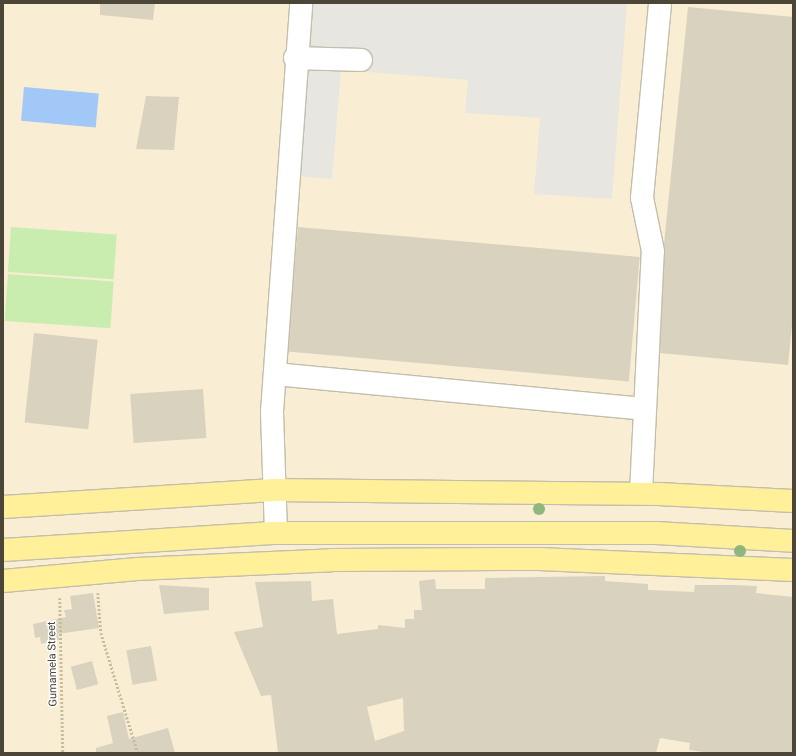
<!DOCTYPE html>
<style>
body{margin:0}
#map{position:relative;width:796px;height:756px;overflow:hidden;background:#f6f4ea;font-family:Roboto,sans-serif}
div>[style]{position:absolute}
.commercial>*{inset:0;background:#f9eed4;transform-origin:0 0}
.green>*{inset:0;background:#c9edaf;transform-origin:0 0}
.parking>*{inset:0;background:#e7e6e1}
.water>*{inset:0;background:#a2c8f7;transform-origin:0 0}
.building>*{inset:0;background:#d9d2be;transform-origin:0 0}
.path>*{height:2.5px;margin-top:-1.25px;transform-origin:0;background:repeating-linear-gradient(90deg,#c6bd9b 0 2px,transparent 0 4px)}
.roads{filter:drop-shadow(1px 0 #c3beab) drop-shadow(-1px 0 #c3beab) drop-shadow(0 1px #c3beab) drop-shadow(0 -1px #c3beab)}
.minor>*{height:22px;margin:-11px;padding:0 11px;transform-origin:11px;border-radius:11px;background:#fff}
.major>*{height:22px;margin:-11px;padding:0 11px;transform-origin:11px;border-radius:11px;background:#fff099}
.trees>*{width:12px;height:12px;margin:-6px;border-radius:50%;background:#8fb67d}
span{translate:-50% -50%;white-space:nowrap;text-align:center;line-height:1.15;-webkit-text-stroke:3px #fff;paint-order:stroke}
.street-label{font-size:11px;color:#4b4637}
.frame{position:absolute;inset:0;border:4px solid #4b4637;pointer-events:none}
</style>
<div id="map">
<div class="commercial">
<div style="left:3px;top:3px;width:790px;height:750px"></div>
</div>
<div class="green">
<div style="left:11px;top:227px;width:106px;height:45px;rotate:4deg"></div>
<div style="left:8px;top:274px;width:106px;height:47px;rotate:4deg"></div>
</div>
<div class="parking">
<div style="clip-path:polygon(308px 3px,627px 3px,612px 199px,534px 194px,540px 118px,465px 113px,468px 80px,341px 70px,332px 179px,294px 176px)"></div>
</div>
<div class="water">
<div style="left:24px;top:87px;width:75px;height:34px;rotate:5deg"></div>
</div>
<div class="building">
<div style="clip-path:polygon(100px 3px,155px 3px,153px 20px,100px 15px)"></div>
<div style="clip-path:polygon(688px 7px,793px 17px,793px 315px,788px 365px,660px 353px,664px 244px)"></div>
<div style="clip-path:polygon(146px 96px,179px 97px,174px 150px,136px 149px)"></div>
<div style="left:298px;top:227px;width:343px;height:125px;rotate:5deg"></div>
<div style="left:34px;top:333px;width:64px;height:90px;rotate:6deg"></div>
<div style="left:203px;top:389px;width:49px;height:73px;rotate:86deg"></div>
<div style="clip-path:polygon(evenodd,605px 576px,605px 581px,648px 584px,648px 590px,694px 592px,695px 585px,735px 585px,757px 586px,756px 593px,793px 597px,793px 753px,711px 753px,689px 750px,690px 743px,660px 738px,656px 753px,278px 753px,271px 695px,261px 696px,234px 632px,263px 627px,255px 582px,311px 581px,312px 601px,333px 599px,337px 634px,378px 629px,378px 625px,405px 628px,405px 619px,414px 619px,414px 610px,422px 610px,419px 581px,435px 579px,436px 589px,485px 589px,485px 578px,605px 576px,403px 698px,404px 731px,375px 741px,367px 707px,403px 698px)"></div>
<div style="clip-path:polygon(159px 585px,209px 588px,209px 610px,164px 614px)"></div>
<div style="clip-path:polygon(93px 593px,99px 628px,58px 634px,59px 640px,41px 644px,40px 637px,35px 638px,33px 624px,66px 617px,64px 610px,72px 609px,70px 596px)"></div>
<div style="left:151px;top:646px;width:35px;height:25px;rotate:80deg"></div>
<div style="left:92px;top:661px;width:24px;height:22px;rotate:75deg"></div>
<div style="clip-path:polygon(123px 712px,129px 739px,168px 728px,175px 753px,96px 753px,96px 748px,113px 743px,107px 716px)"></div>
</div>
<div class="path">
<div style="left:98px;top:593px;width:40px;rotate:85.7deg"></div>
<div style="left:101px;top:633px;width:126px;rotate:72.9deg"></div>
<div style="left:60px;top:598px;width:155px;rotate:88.9deg"></div>
</div>
<div class="roads">
<div class="minor">
<div style="left:295px;top:58px;width:66px;rotate:1.7deg"></div>
<div style="left:275px;top:374px;width:370px;rotate:5.4deg"></div>
<div style="left:641px;top:493px;width:242px;rotate:-87.2deg"></div>
<div style="left:653px;top:251px;width:54px;rotate:-101.7deg"></div>
<div style="left:642px;top:198px;width:196px;rotate:-84.7deg"></div>
<div style="left:276px;top:533px;width:121px;rotate:-91.9deg"></div>
<div style="left:272px;top:412px;width:410px;rotate:-85.9deg"></div>
</div>
<div class="major">
<div style="left:3px;top:507px;width:271px;rotate:-3.6deg"></div>
<div style="left:273px;top:490px;width:386px;rotate:0.6deg"></div>
<div style="left:659px;top:494px;width:134px;rotate:3deg"></div>
<div style="left:3px;top:550px;width:274px;rotate:-3.6deg"></div>
<div style="left:276px;top:533px;width:380px"></div>
<div style="left:656px;top:533px;width:137px;rotate:3.3deg"></div>
<div style="left:3px;top:581px;width:135px;rotate:-5.1deg"></div>
<div style="left:137px;top:569px;width:195px;rotate:-2.6deg"></div>
<div style="left:332px;top:560px;width:207px;rotate:-0.3deg"></div>
<div style="left:539px;top:559px;width:254px;rotate:2.5deg"></div>
</div>
</div>
<div class="trees">
<div style="left:539px;top:509px"></div>
<div style="left:740px;top:551px"></div>
</div>
<div class="street-label">
<span style="left:53px;top:664px;rotate:-91deg">Gumamela Street</span>
</div>
<div class="frame"></div>
</div>
